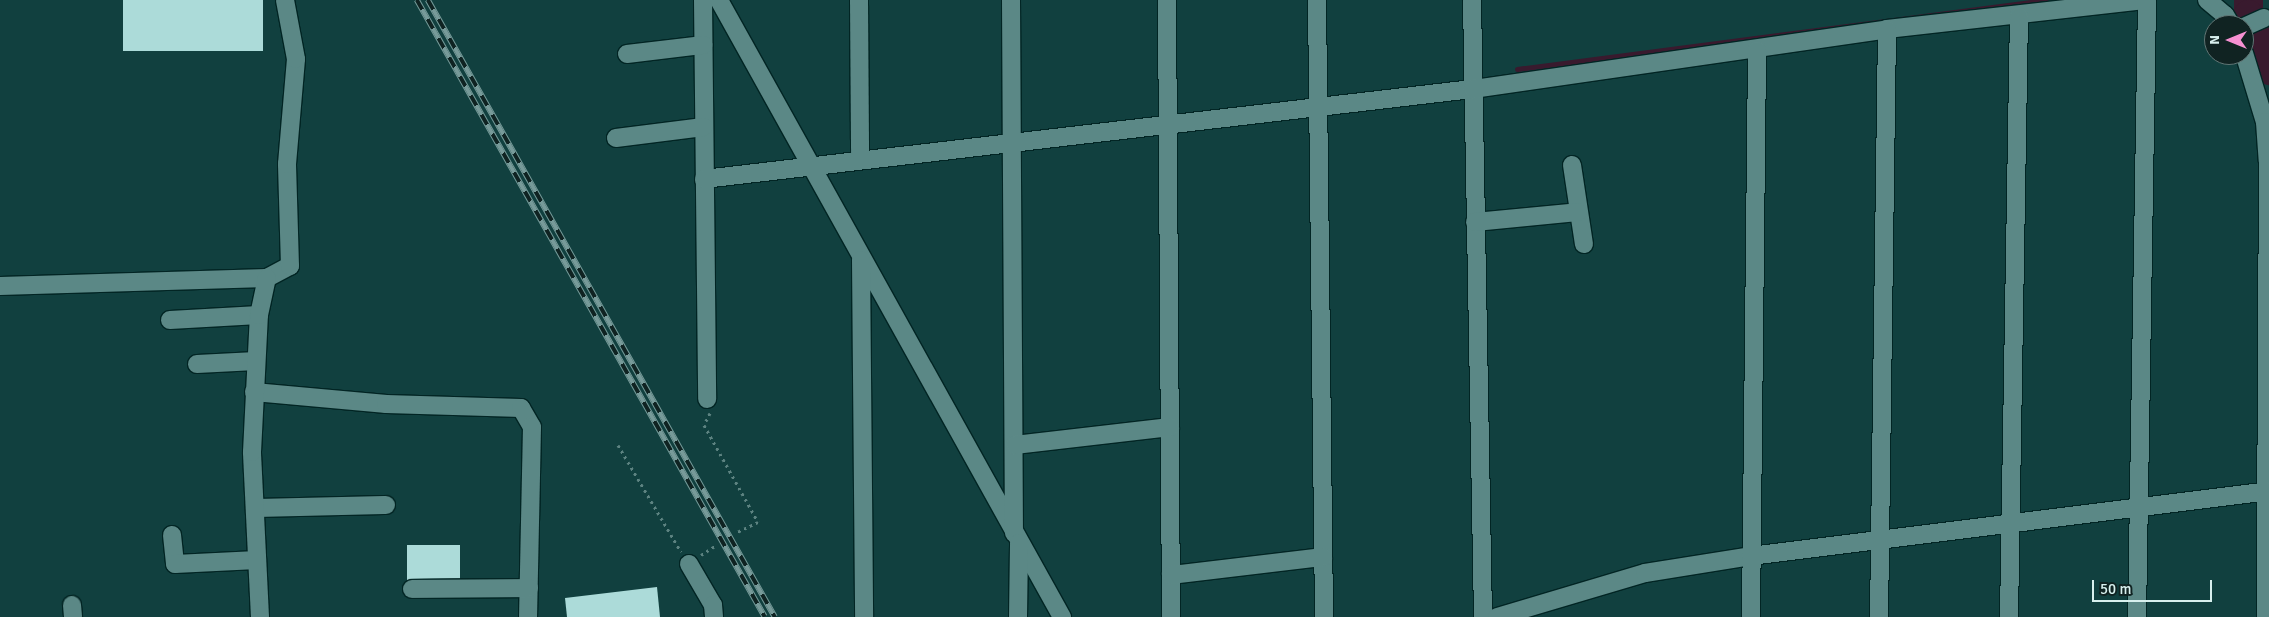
<!DOCTYPE html>
<style>
body{margin:0}
#map{position:relative;width:2269px;height:617px;overflow:hidden;background:#11403f;font-family:Signika,sans-serif}
div>[style]{position:absolute}
.stream>*{height:5px;margin:-2.5px;padding:0 2.5px;transform-origin:2.5px;border-radius:2.5px;background:#391a2e}
.river>*{height:29px;margin:-14.5px;padding:0 14.5px;transform-origin:14.5px;border-radius:14.5px;background:#391a2e}
.building>*{inset:0;background:#acdbd9;transform-origin:0 0}
.path>*{height:3px;margin-top:-1.5px;transform-origin:0;background:repeating-linear-gradient(90deg,#5d8381 0 2.5px,transparent 0 6.5px)}
.roads{filter:drop-shadow(1px 0 #022524) drop-shadow(-1px 0 #022524) drop-shadow(0 1px #022524) drop-shadow(0 -1px #022524)}
.minor>*{height:18px;margin:-9px;padding:0 9px;transform-origin:9px;border-radius:9px;background:#5b8886}
.rail>*{height:5.5px;margin-top:-2.75px;transform-origin:0;background:repeating-linear-gradient(90deg,#102322 0 11px,#779a99 0 22px);box-sizing:border-box;border-block:1px solid #779a99}
span{translate:-50% -50%;white-space:nowrap;text-align:center;line-height:1.15;-webkit-text-stroke:5px #102322;paint-order:stroke}
.north{position:absolute;left:2204px;top:15px;width:50px;height:50px;box-sizing:border-box;background:#102322;border:1px solid #607574;border-radius:50%;rotate:270deg;font-size:14px;font-weight:700;line-height:20px;text-align:center;color:#d8f0ee}
.north::after{content:'';display:block;margin:auto;width:18px;height:22px;background:#f590d1;clip-path:polygon(50% 0,100% 100%,50% 72%,0 100%)}
.scale{position:absolute;left:2092px;top:580px;width:120px;height:22px;box-sizing:border-box;border:2px solid #d8f0ee;border-top:0;padding-left:6px;font-size:15px;line-height:18px;white-space:nowrap;color:#d8f0ee;-webkit-text-stroke:4px #102322;paint-order:stroke}
</style>
<div id="map">
<div class="stream">
<div style="left:1517px;top:69px;width:533px;rotate:-7.43deg"></div>
</div>
<div class="river">
<div style="left:2248px;top:0;width:14px;rotate:90deg"></div>
<div style="left:2248px;top:14px;width:60px;rotate:69.4deg"></div>
</div>
<div class="building">
<div style="left:123px;top:0;width:140px;height:51px"></div>
<div style="left:460px;top:545px;width:37px;height:53px;rotate:90deg"></div>
<div style="clip-path:polygon(657px 587px,660px 617px,567px 617px,565px 598px)"></div>
</div>
<div class="path">
<div style="left:710px;top:413px;width:13px;rotate:117deg"></div>
<div style="left:704px;top:425px;width:111px;rotate:60.9deg"></div>
<div style="left:758px;top:522px;width:25px;rotate:154deg"></div>
<div style="left:618px;top:445px;width:124px;rotate:59.5deg"></div>
<div style="left:701px;top:555px;width:17px;rotate:-33deg"></div>
</div>
<div class="roads">
<div class="minor">
<div style="left:703px;top:0;width:399px;rotate:89.4deg"></div>
<div style="left:719px;top:0;width:706px;rotate:60.93deg"></div>
<div style="left:859px;top:0;width:160px;rotate:89.6deg"></div>
<div style="left:1011px;top:0;width:533px;rotate:89.68deg"></div>
<div style="left:1167px;top:0;width:617px;rotate:89.63deg"></div>
<div style="left:1317px;top:0;width:617px;rotate:89.35deg"></div>
<div style="left:1472px;top:0;width:617px;rotate:88.98deg"></div>
<div style="left:2207px;top:0;width:23px;rotate:40deg"></div>
<div style="left:2225px;top:15px;width:12px;rotate:59deg"></div>
<div style="left:2244px;top:27px;width:22px;rotate:-24deg"></div>
<div style="left:2244px;top:53px;width:72px;rotate:73.1deg"></div>
<div style="left:2265px;top:122px;width:39px;rotate:86deg"></div>
<div style="left:2268px;top:161px;width:456px;rotate:90.3deg"></div>
<div style="left:627px;top:54px;width:77px;rotate:-6.8deg"></div>
<div style="left:616px;top:138px;width:88px;rotate:-7.2deg"></div>
<div style="left:1572px;top:165px;width:80px;rotate:81.4deg"></div>
<div style="left:704px;top:179px;width:774px;rotate:-6.68deg"></div>
<div style="left:1473px;top:89px;width:418px;rotate:-8.2deg"></div>
<div style="left:1887px;top:29px;width:259px;rotate:-6.4deg"></div>
<div style="left:1475px;top:222px;width:103px;rotate:-5.5deg"></div>
<div style="left:861px;top:260px;width:357px;rotate:89.5deg"></div>
<div style="left:0;top:286px;width:267px;rotate:-1.7deg"></div>
<div style="left:267px;top:278px;width:26px;rotate:-28deg"></div>
<div style="left:290px;top:266px;width:102px;rotate:-91.7deg"></div>
<div style="left:287px;top:164px;width:105px;rotate:-85.1deg"></div>
<div style="left:296px;top:59px;width:60px;rotate:-100.6deg"></div>
<div style="left:170px;top:320px;width:89px;rotate:-3.2deg"></div>
<div style="left:197px;top:364px;width:59px;rotate:-2.9deg"></div>
<div style="left:254px;top:392px;width:133px;rotate:5.2deg"></div>
<div style="left:386px;top:404px;width:135px;rotate:1.7deg"></div>
<div style="left:521px;top:408px;width:22px;rotate:60deg"></div>
<div style="left:532px;top:427px;width:190px;rotate:91.2deg"></div>
<div style="left:1015px;top:445px;width:156px;rotate:-6.6deg"></div>
<div style="left:255px;top:508px;width:131px;rotate:-1.3deg"></div>
<div style="left:172px;top:535px;width:29px;rotate:84deg"></div>
<div style="left:175px;top:564px;width:82px;rotate:-2.8deg"></div>
<div style="left:689px;top:564px;width:48px;rotate:59.7deg"></div>
<div style="left:713px;top:605px;width:12px;rotate:85deg"></div>
<div style="left:1171px;top:575px;width:153px;rotate:-6.8deg"></div>
<div style="left:412px;top:589px;width:117px;rotate:-0.5deg"></div>
<div style="left:72px;top:605px;width:12px;rotate:85deg"></div>
<div style="left:260px;top:617px;width:165px;rotate:-92.8deg"></div>
<div style="left:252px;top:452px;width:137px;rotate:-87.1deg"></div>
<div style="left:259px;top:315px;width:38px;rotate:-78deg"></div>
<div style="left:1018px;top:617px;width:74px;rotate:-89.2deg"></div>
<div style="left:1497px;top:617px;width:154px;rotate:-16.6deg"></div>
<div style="left:1645px;top:573px;width:107px;rotate:-9.1deg"></div>
<div style="left:1751px;top:556px;width:522px;rotate:-7.15deg"></div>
<div style="left:1751px;top:617px;width:567px;rotate:-89.39deg"></div>
<div style="left:1879px;top:617px;width:588px;rotate:-89.22deg"></div>
<div style="left:2009px;top:617px;width:601px;rotate:-89.05deg"></div>
<div style="left:2137px;top:617px;width:617px;rotate:-89.07deg"></div>
</div>
</div>
<div class="rail">
<div style="left:417px;top:0;width:708px;rotate:60.58deg"></div>
<div style="left:428px;top:0;width:708px;rotate:60.65deg"></div>
</div>
<div class="north">N</div>
<div class="scale">50 m</div>
</div>
